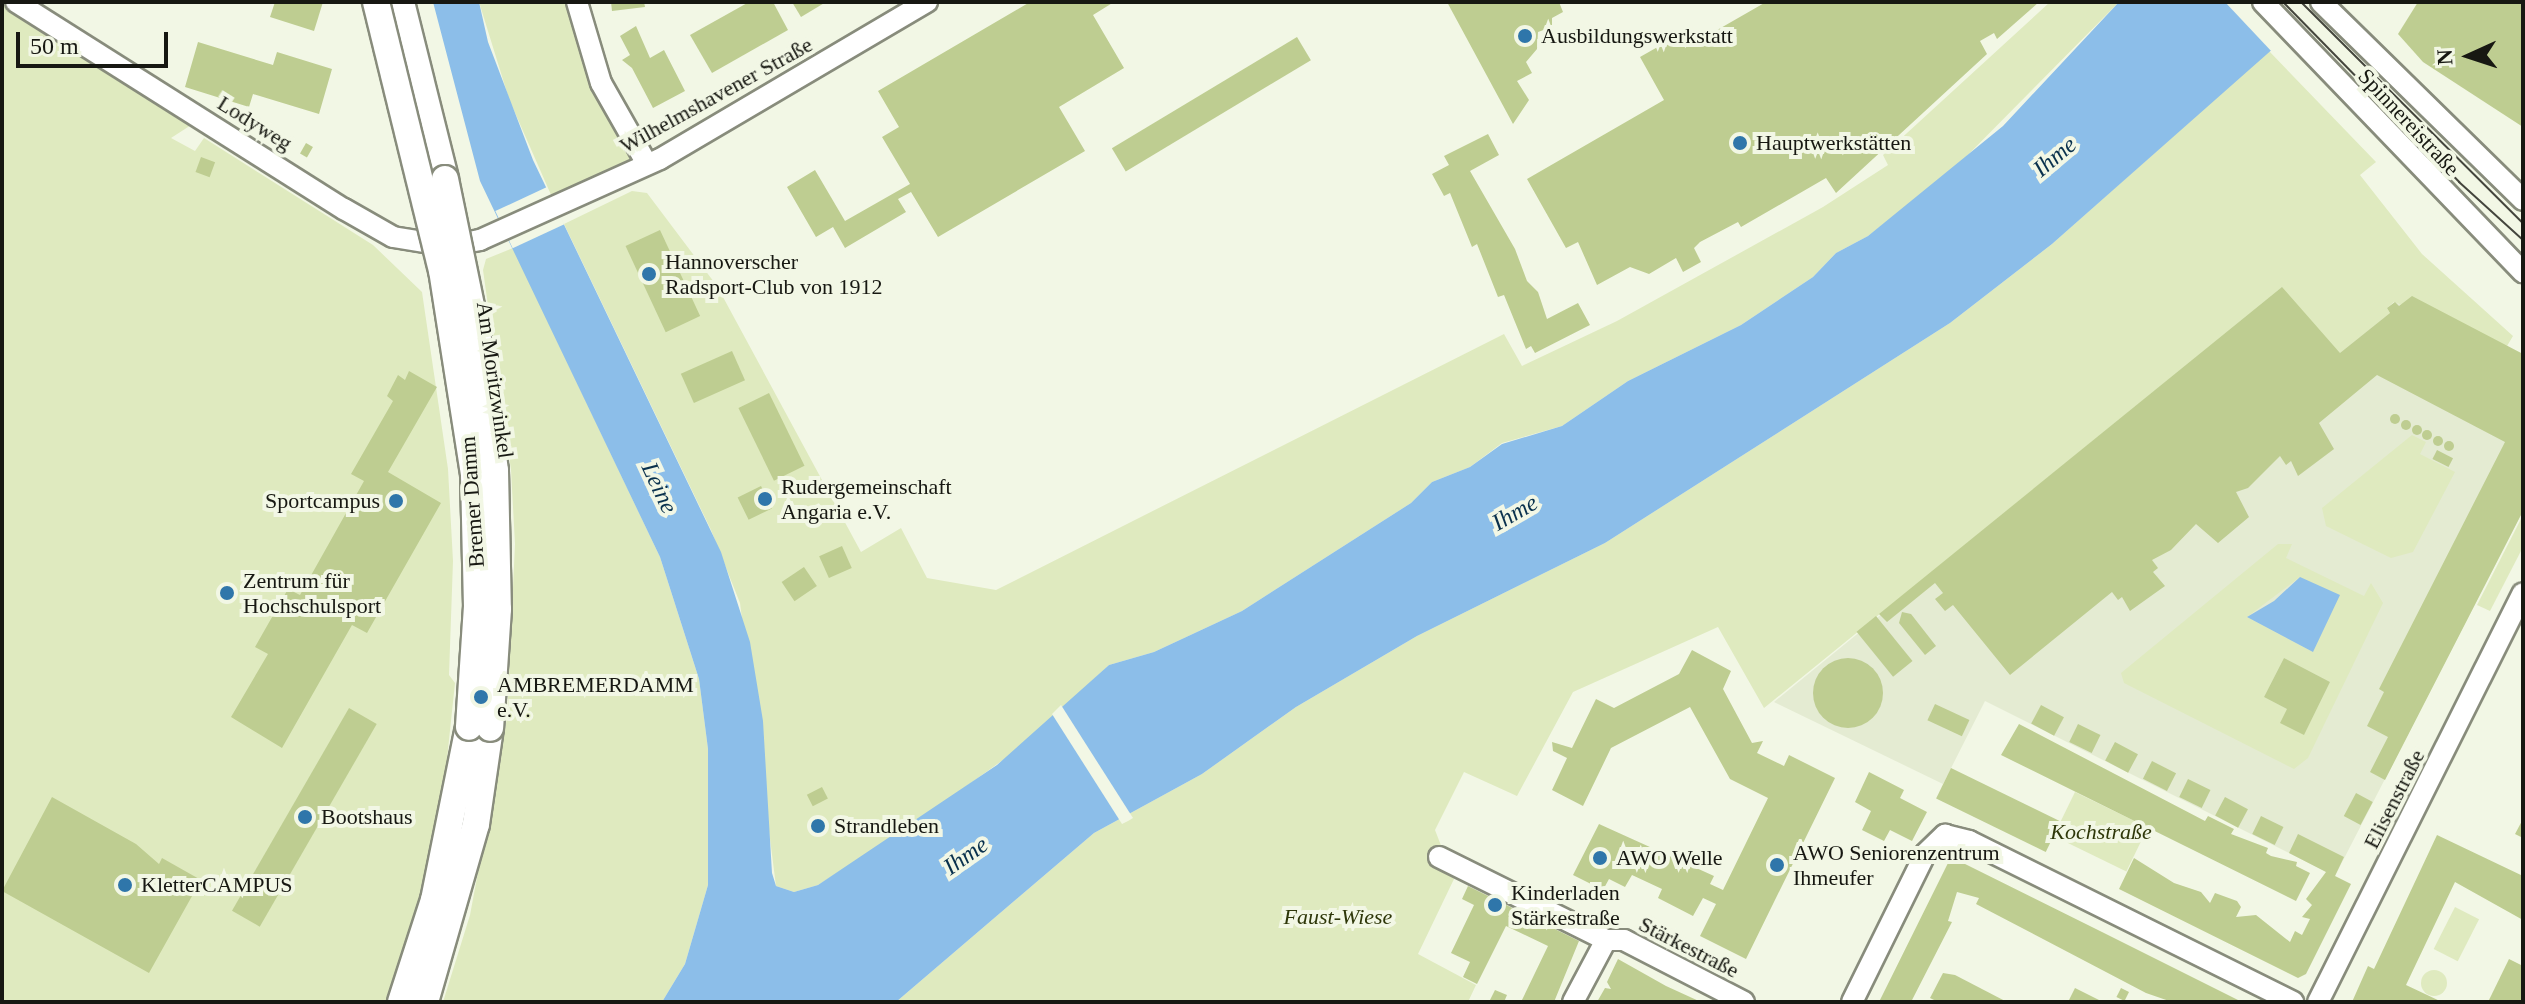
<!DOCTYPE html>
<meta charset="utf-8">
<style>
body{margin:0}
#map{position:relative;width:2525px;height:1004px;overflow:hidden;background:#f2f7e5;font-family:"Times New Roman",serif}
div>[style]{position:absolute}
.built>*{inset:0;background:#e4ebd2}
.green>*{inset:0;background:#dfeabf;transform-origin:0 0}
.round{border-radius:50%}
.water>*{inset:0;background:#8cbee9}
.pier>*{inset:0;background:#f2f7e5;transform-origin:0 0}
.building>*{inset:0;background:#becd91;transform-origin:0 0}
.roads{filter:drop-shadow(2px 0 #888c7c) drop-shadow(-2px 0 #888c7c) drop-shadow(0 2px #888c7c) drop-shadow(0 -2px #888c7c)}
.minor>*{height:20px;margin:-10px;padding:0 10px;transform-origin:10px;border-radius:10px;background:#fff}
.major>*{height:26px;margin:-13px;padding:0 13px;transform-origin:13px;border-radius:13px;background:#fff}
.tram>*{height:2px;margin:-1px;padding:0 1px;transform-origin:1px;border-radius:1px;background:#44453d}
.bridges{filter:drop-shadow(2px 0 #888c7c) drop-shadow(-2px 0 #888c7c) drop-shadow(0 2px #888c7c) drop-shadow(0 -2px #888c7c)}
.major-bridge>*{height:26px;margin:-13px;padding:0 13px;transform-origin:13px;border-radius:13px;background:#fff}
.dots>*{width:22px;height:22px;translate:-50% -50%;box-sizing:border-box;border:4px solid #f2f7e5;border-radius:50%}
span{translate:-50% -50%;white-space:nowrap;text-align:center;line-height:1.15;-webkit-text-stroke:8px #f2f7e5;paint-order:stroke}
.poi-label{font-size:22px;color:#171812}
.left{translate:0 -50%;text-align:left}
.right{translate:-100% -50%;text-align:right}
.street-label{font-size:22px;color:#171812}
.park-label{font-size:22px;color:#2e3709;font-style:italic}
.water-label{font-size:24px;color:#09314d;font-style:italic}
.frame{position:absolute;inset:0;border:4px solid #171812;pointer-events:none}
.north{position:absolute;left:2429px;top:16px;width:80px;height:80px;-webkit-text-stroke:6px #f2f7e5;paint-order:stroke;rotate:267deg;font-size:22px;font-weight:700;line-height:32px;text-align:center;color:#171812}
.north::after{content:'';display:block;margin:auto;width:28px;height:36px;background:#171812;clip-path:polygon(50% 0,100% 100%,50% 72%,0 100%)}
.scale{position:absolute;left:16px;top:32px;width:152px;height:36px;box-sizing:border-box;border:4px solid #171812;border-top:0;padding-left:10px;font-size:24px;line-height:28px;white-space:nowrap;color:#171812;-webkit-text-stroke:6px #f2f7e5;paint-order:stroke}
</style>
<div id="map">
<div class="built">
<div style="clip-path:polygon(2282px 287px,2326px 337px,2390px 313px,2387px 308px,2395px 302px,2523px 354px,2523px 511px,2335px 876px,1985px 701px,1943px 784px,1774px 702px)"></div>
</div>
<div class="green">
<div style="clip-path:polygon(2px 2px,15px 2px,202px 118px,171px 138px,195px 151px,204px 138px,373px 245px,422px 292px,448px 469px,453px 561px,449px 675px,455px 683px,443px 797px,415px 916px,387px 1002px,2px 1002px)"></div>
<div style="clip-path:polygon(479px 2px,577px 2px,588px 50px,647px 164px,555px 204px,509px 99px)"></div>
<div style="clip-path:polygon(2050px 2px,2119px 2px,1948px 175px,1868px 236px,1836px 253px,1813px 277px,1741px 325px,1628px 381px,1562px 426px,1502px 443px,1470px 467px,1432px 482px,1411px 503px,1242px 611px,1154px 652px,1109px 665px,1021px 747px,908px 828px,818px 885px,794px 892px,776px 886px,740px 603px,711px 530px,564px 224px,632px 191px,647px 193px,717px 286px,861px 552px,901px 528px,927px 578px,996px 590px,1504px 334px,1522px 366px,1617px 321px,1823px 207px,1888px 165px,1883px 155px)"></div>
<div style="clip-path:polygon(2269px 51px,2376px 162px,2360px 175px,2422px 254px,2513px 336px,2507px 346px,2394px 302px,2387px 308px,2390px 313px,2340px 353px,2281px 288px,1764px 708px,1718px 627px,1573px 692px,1517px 796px,1464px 772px,1435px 830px,1454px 879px,1418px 954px,1476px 985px,1468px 1002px,896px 1002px,1094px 833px,1202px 774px,1296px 707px,1417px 636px,1605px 543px,1950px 323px,2052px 244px)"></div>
<div style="clip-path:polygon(513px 248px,660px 557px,699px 679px,708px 749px,708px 885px,685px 964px,662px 1002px,443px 1002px,470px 915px,507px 718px,515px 544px,511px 470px,483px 270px,486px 259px)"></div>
<div style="clip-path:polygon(2412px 435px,2426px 442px,2420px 454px,2455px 472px,2413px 552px,2391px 558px,2326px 526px,2322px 508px)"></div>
<div style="clip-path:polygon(2523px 515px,2523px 547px,2490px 611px,2477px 605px)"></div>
<div style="clip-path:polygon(evenodd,2278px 544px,2292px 544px,2286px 558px,2364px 596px,2371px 583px,2383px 603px,2308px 758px,2294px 769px,2124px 683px,2121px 673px,2278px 544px,2300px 577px,2313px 652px,2247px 617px,2300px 577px,2278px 544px,2284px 658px,2330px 682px,2304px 734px,2287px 709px,2264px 697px,2284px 658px)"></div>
<div style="left:2075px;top:792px;width:81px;height:49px;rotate:26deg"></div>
<div style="left:2455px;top:907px;width:27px;height:47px;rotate:27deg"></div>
<div class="round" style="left:2421px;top:970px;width:26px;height:26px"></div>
</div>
<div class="water">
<div style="clip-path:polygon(433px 2px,479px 2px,488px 42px,533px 160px,721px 552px,750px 642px,763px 721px,772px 873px,776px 886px,794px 892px,818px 885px,997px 765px,1109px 665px,1154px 652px,1242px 611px,1411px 503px,1432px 482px,1470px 467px,1502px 444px,1562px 426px,1628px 381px,1741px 325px,1813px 277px,1836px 253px,1868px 236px,2003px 126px,2119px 2px,2326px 2px,2052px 244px,1950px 323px,1605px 543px,1417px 636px,1296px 707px,1202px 774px,1094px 833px,896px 1002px,662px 1002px,685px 964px,708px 885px,708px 749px,699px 679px,660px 557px,480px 181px)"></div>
<div style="clip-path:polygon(2300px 577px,2340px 595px,2313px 652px,2247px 617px,2274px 601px)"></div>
</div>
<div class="pier">
<div style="clip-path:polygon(2225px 2px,2330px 2px,2273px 53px)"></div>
<div style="left:547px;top:187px;width:41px;height:57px;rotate:65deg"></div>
<div style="clip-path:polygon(1061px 705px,1133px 818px,1128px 821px,1122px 824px,1052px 714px)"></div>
</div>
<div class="building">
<div style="clip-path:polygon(275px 2px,323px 2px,314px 31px,270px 17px)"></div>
<div style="clip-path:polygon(611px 2px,644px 2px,645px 7px,612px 11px)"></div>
<div style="clip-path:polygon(749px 2px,773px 2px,788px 30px,712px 73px,690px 35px)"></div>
<div style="clip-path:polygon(792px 2px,826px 2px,801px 17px)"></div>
<div style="clip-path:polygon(1030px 2px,1114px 2px,1093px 15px,1124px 68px,1059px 107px,1085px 151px,938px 237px,911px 192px,898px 199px,906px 212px,845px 248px,833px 227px,816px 237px,787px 187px,815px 170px,845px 221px,910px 184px,882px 137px,899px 127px,878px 91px)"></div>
<div style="clip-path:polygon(1447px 2px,1559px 2px,1563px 12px,1552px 18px,1552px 27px,1538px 32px,1537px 49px,1526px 62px,1532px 73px,1517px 81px,1529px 100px,1513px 124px)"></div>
<div style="clip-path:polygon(1766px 2px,2039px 2px,1997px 39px,1994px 33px,1980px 41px,1987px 54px,1836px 193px,1826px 178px,1741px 227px,1738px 222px,1700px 242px,1694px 248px,1701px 262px,1683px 272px,1676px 258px,1649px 274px,1630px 267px,1597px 285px,1578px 242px,1566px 248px,1527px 179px,1664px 100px,1640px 57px,1691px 28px,1698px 41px)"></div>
<div style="clip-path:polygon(2418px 2px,2523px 2px,2523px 127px,2423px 62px,2398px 34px)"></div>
<div style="clip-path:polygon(636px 26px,650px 58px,664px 50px,685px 91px,653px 108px,632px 68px,622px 60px,630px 55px,620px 36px)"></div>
<div style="left:1297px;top:37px;width:27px;height:216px;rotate:59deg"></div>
<div style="clip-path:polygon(198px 42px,273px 65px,277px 52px,332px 69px,319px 114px,253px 94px,249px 107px,185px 87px)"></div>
<div style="clip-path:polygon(1488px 134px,1499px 155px,1470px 171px,1515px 249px,1527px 281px,1538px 292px,1547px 319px,1578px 303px,1590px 325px,1535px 353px,1531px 346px,1526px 349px,1504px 295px,1498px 297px,1477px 244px,1472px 247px,1450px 193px,1444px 196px,1432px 174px,1449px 165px,1444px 156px)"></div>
<div style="left:306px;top:143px;width:8px;height:12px;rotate:30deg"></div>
<div style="left:201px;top:157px;width:15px;height:16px;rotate:20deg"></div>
<div style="left:660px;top:230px;width:95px;height:38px;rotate:65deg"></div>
<div style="clip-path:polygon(2282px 287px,2340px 353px,2390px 313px,2387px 308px,2395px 302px,2399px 306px,2412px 296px,2523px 354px,2523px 511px,2385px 780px,2370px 772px,2388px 737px,2367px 726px,2384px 692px,2379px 689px,2505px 442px,2377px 375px,2319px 423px,2334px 449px,2298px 476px,2291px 461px,2286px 465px,2280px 456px,2248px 488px,2236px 492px,2249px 517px,2218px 543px,2196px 524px,2171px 550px,2152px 560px,2158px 568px,2153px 572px,2165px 586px,2130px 611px,2122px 597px,2118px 600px,2112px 592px,2010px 675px,1953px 605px,1945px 611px,1935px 599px,1943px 593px,1935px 583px,1887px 622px,1879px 614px)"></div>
<div style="left:732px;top:351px;width:32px;height:56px;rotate:66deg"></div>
<div style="clip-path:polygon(409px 371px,437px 387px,388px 472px,441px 503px,367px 633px,352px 625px,282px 748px,231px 717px,268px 654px,255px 647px,288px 589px,300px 595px,364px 481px,351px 474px,393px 401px,387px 396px,398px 375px,405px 380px)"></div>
<div style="left:769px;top:393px;width:81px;height:34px;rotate:64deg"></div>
<div class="round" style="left:2390px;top:414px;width:10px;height:10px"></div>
<div class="round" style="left:2401px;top:420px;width:10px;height:10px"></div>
<div class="round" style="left:2412px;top:425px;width:10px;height:10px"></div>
<div class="round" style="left:2422px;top:430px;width:10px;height:10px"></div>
<div class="round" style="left:2433px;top:436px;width:10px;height:10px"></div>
<div class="round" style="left:2444px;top:441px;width:10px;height:10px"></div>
<div style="left:2437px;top:450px;width:18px;height:10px;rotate:27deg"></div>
<div style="left:761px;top:486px;width:25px;height:26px;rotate:64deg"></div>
<div style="left:842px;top:546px;width:24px;height:25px;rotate:66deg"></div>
<div style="left:804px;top:567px;width:23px;height:27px;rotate:56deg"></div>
<div style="clip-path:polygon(1902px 612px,1911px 614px,1936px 646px,1925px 655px,1899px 623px)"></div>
<div style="left:1876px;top:616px;width:58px;height:25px;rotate:51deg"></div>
<div style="clip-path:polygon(1692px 650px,1731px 671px,1723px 689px,1752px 743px,1763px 741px,1757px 753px,1784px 766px,1789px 755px,1835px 778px,1746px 959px,1700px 936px,1716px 904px,1703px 898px,1693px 916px,1658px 898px,1662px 889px,1632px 875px,1625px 887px,1609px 879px,1603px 890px,1573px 875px,1599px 824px,1714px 876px,1710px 884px,1723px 890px,1768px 798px,1730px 779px,1690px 707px,1611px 748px,1583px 806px,1552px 790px,1567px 758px,1553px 751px,1552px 742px,1572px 748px,1596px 699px,1614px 708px,1679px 674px)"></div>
<div class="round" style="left:1813px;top:658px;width:70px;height:70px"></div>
<div style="clip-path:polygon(2284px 658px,2330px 682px,2304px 735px,2280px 723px,2287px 709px,2264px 697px)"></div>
<div style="left:1935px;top:704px;width:38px;height:18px;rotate:25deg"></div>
<div style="left:2041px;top:705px;width:26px;height:21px;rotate:28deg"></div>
<div style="left:349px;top:708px;width:32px;height:234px;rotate:30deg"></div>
<div style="clip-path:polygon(2019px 724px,2205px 821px,2208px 816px,2234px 829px,2231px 834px,2268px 848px,2266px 853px,2271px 856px,2297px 862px,2296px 866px,2310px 873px,2296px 901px,2001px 755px)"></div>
<div style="left:2078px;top:724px;width:25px;height:20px;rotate:26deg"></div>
<div style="left:2115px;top:742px;width:26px;height:21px;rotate:28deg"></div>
<div style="left:2152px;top:761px;width:27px;height:20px;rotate:27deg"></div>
<div style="left:1951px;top:768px;width:122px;height:34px;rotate:26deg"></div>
<div style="clip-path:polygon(1869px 772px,1904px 790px,1900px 798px,1927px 812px,1912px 841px,1890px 830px,1884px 841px,1862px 830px,1871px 811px,1855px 802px)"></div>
<div style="left:2188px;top:779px;width:25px;height:20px;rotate:26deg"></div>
<div style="left:822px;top:787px;width:13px;height:17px;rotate:63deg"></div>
<div style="left:2356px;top:793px;width:19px;height:26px;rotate:28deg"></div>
<div style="clip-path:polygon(52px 797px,136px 844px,159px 864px,162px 858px,201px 880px,149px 973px,2px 891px)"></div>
<div style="left:2225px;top:797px;width:26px;height:21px;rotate:28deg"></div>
<div style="left:2261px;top:816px;width:25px;height:20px;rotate:26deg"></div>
<div style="clip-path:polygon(2523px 819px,2523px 838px,2515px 834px)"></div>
<div style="clip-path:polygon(2298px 834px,2344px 857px,2335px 876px,2351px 884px,2306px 974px,2298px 978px,2119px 889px,2134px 858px,2174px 883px,2201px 892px,2210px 903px,2215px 893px,2237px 901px,2241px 907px,2236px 917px,2256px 915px,2290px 942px,2295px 931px,2302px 935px,2310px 919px,2302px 917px,2312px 905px,2306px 899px,2326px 872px,2289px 853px)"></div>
<div style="clip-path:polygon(2437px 835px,2523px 876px,2523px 920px,2455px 882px,2406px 985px,2442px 1002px,2352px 1002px,2368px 966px,2374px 969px)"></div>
<div style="clip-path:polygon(1957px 860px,2102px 932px,2242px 1002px,2172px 1002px,2146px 993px,1976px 904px,1979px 898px,1957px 892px,1948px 921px,1952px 922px,1911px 1002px,1879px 1002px,1948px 863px)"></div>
<div style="clip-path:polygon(1468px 886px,1579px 941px,1554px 1002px,1521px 1002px,1548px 946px,1506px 926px,1477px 984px,1463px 977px,1470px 962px,1451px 953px,1474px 905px,1462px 899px)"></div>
<div style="clip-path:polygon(1618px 959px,1666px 986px,1701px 1002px,1597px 1002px,1605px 988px,1611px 989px,1607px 982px)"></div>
<div style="clip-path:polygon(2509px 959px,2523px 966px,2523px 1002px,2488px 1002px)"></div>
<div style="clip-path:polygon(1943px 973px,1955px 975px,2007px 1002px,1938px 1002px,1930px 998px)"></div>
<div style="clip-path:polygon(2075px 988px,2103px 1002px,2068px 1002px)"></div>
<div style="left:2121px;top:988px;width:9px;height:10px;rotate:27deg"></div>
<div style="clip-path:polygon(1495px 990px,1507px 995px,1504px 1002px,1489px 1002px)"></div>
</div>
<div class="roads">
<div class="minor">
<div style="left:16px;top:2px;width:388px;rotate:32.3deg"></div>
<div style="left:344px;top:209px;width:56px;rotate:29.7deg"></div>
<div style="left:393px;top:237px;width:57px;rotate:9.1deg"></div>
<div style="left:449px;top:246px;width:32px;rotate:-11deg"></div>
<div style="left:480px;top:240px;width:197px;rotate:-24.2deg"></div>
<div style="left:660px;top:159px;width:310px;rotate:-30.5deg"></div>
<div style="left:577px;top:2px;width:84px;rotate:73.5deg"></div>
<div style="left:601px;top:83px;width:93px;rotate:60.4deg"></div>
<div style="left:2263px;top:2px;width:375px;rotate:46.1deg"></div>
<div style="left:2321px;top:2px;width:283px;rotate:44.4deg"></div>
<div style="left:1439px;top:857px;width:186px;rotate:26.4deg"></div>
<div style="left:1606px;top:940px;width:18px"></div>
<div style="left:1624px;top:940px;width:135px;rotate:27.3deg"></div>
<div style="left:1573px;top:1002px;width:70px;rotate:-62deg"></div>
<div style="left:1852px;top:1002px;width:165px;rotate:-63.7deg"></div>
<div style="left:1925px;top:854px;width:28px;rotate:-44deg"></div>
<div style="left:1945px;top:835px;width:25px;rotate:14deg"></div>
<div style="left:1969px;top:841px;width:362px;rotate:26.4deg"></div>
<div style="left:2318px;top:1002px;width:457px;rotate:-63.4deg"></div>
</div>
<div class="major">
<div style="left:401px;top:2px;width:182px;rotate:76deg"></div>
<div style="left:401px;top:1002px;width:107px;rotate:-72.1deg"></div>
<div style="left:434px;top:900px;width:177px;rotate:-78.6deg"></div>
<div style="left:425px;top:1002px;width:185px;rotate:-74deg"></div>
<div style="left:476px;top:824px;width:97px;rotate:-81.7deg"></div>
</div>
</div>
<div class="tram">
<div style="left:2283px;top:2px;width:252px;rotate:45.6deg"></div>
<div style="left:2459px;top:182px;width:86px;rotate:42.2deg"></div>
<div style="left:2301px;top:2px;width:313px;rotate:44.9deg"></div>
</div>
<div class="bridges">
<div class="major-bridge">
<div style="left:376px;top:2px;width:276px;rotate:76.2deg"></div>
<div style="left:442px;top:270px;width:207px;rotate:81.1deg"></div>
<div style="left:474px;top:475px;width:131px;rotate:88.7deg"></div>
<div style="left:477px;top:606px;width:121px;rotate:93.8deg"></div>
<div style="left:445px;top:179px;width:164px;rotate:78.4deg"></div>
<div style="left:478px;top:340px;width:132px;rotate:82.6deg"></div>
<div style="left:495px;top:471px;width:138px;rotate:88.8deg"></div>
<div style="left:498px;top:609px;width:119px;rotate:93.8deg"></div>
</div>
</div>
<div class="dots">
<div style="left:1525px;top:36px;background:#2f76aa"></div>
<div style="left:1740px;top:143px;background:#2f76aa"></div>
<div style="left:649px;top:274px;background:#2f76aa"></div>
<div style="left:765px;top:499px;background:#2f76aa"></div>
<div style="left:396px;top:501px;background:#2f76aa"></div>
<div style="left:227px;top:593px;background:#2f76aa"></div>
<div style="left:481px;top:697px;background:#2f76aa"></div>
<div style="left:305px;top:817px;background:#2f76aa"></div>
<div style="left:818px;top:826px;background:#2f76aa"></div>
<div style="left:1600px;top:858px;background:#2f76aa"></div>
<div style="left:1777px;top:865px;background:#2f76aa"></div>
<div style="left:125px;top:885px;background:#2f76aa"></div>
<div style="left:1495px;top:905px;background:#2f76aa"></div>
</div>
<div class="poi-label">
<span class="left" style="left:1541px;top:36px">Ausbildungswerkstatt</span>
<span class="left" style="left:1756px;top:143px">Hauptwerkstätten</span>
<span class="left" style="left:665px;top:274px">Hannoverscher<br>Radsport-Club von 1912</span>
<span class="left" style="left:781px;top:499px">Rudergemeinschaft<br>Angaria e.V.</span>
<span class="right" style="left:380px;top:501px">Sportcampus</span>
<span class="left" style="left:243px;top:593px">Zentrum für<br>Hochschulsport</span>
<span class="left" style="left:497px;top:697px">AMBREMERDAMM<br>e.V.</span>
<span class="left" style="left:321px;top:817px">Bootshaus</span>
<span class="left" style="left:834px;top:826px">Strandleben</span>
<span class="left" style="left:1793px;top:865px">AWO Seniorenzentrum<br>Ihmeufer</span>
<span class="left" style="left:1616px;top:858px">AWO Welle</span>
<span class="left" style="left:141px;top:885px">KletterCAMPUS</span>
<span class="left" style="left:1511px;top:905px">Kinderladen<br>Stärkestraße</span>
</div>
<div class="street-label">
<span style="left:716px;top:95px;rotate:-29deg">Wilhelmshavener Straße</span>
<span style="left:2409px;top:122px;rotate:47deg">Spinnereistraße</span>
<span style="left:255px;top:123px;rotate:32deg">Lodyweg</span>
<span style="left:495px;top:380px;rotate:82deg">Am Moritzwinkel</span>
<span style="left:472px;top:502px;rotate:-94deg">Bremer Damm</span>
<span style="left:2394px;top:799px;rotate:-63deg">Elisenstraße</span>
<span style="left:1689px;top:947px;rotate:27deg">Stärkestraße</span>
</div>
<div class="park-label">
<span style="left:2101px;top:832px">Kochstraße</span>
<span style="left:1338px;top:917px">Faust-Wiese</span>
</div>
<div class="water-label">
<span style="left:2055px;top:157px;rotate:-40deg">Ihme</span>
<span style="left:659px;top:488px;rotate:65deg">Leine</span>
<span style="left:1515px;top:513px;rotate:-30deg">Ihme</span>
<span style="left:966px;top:856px;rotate:-35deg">Ihme</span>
</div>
<div class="frame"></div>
<div class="north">N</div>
<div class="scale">50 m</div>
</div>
